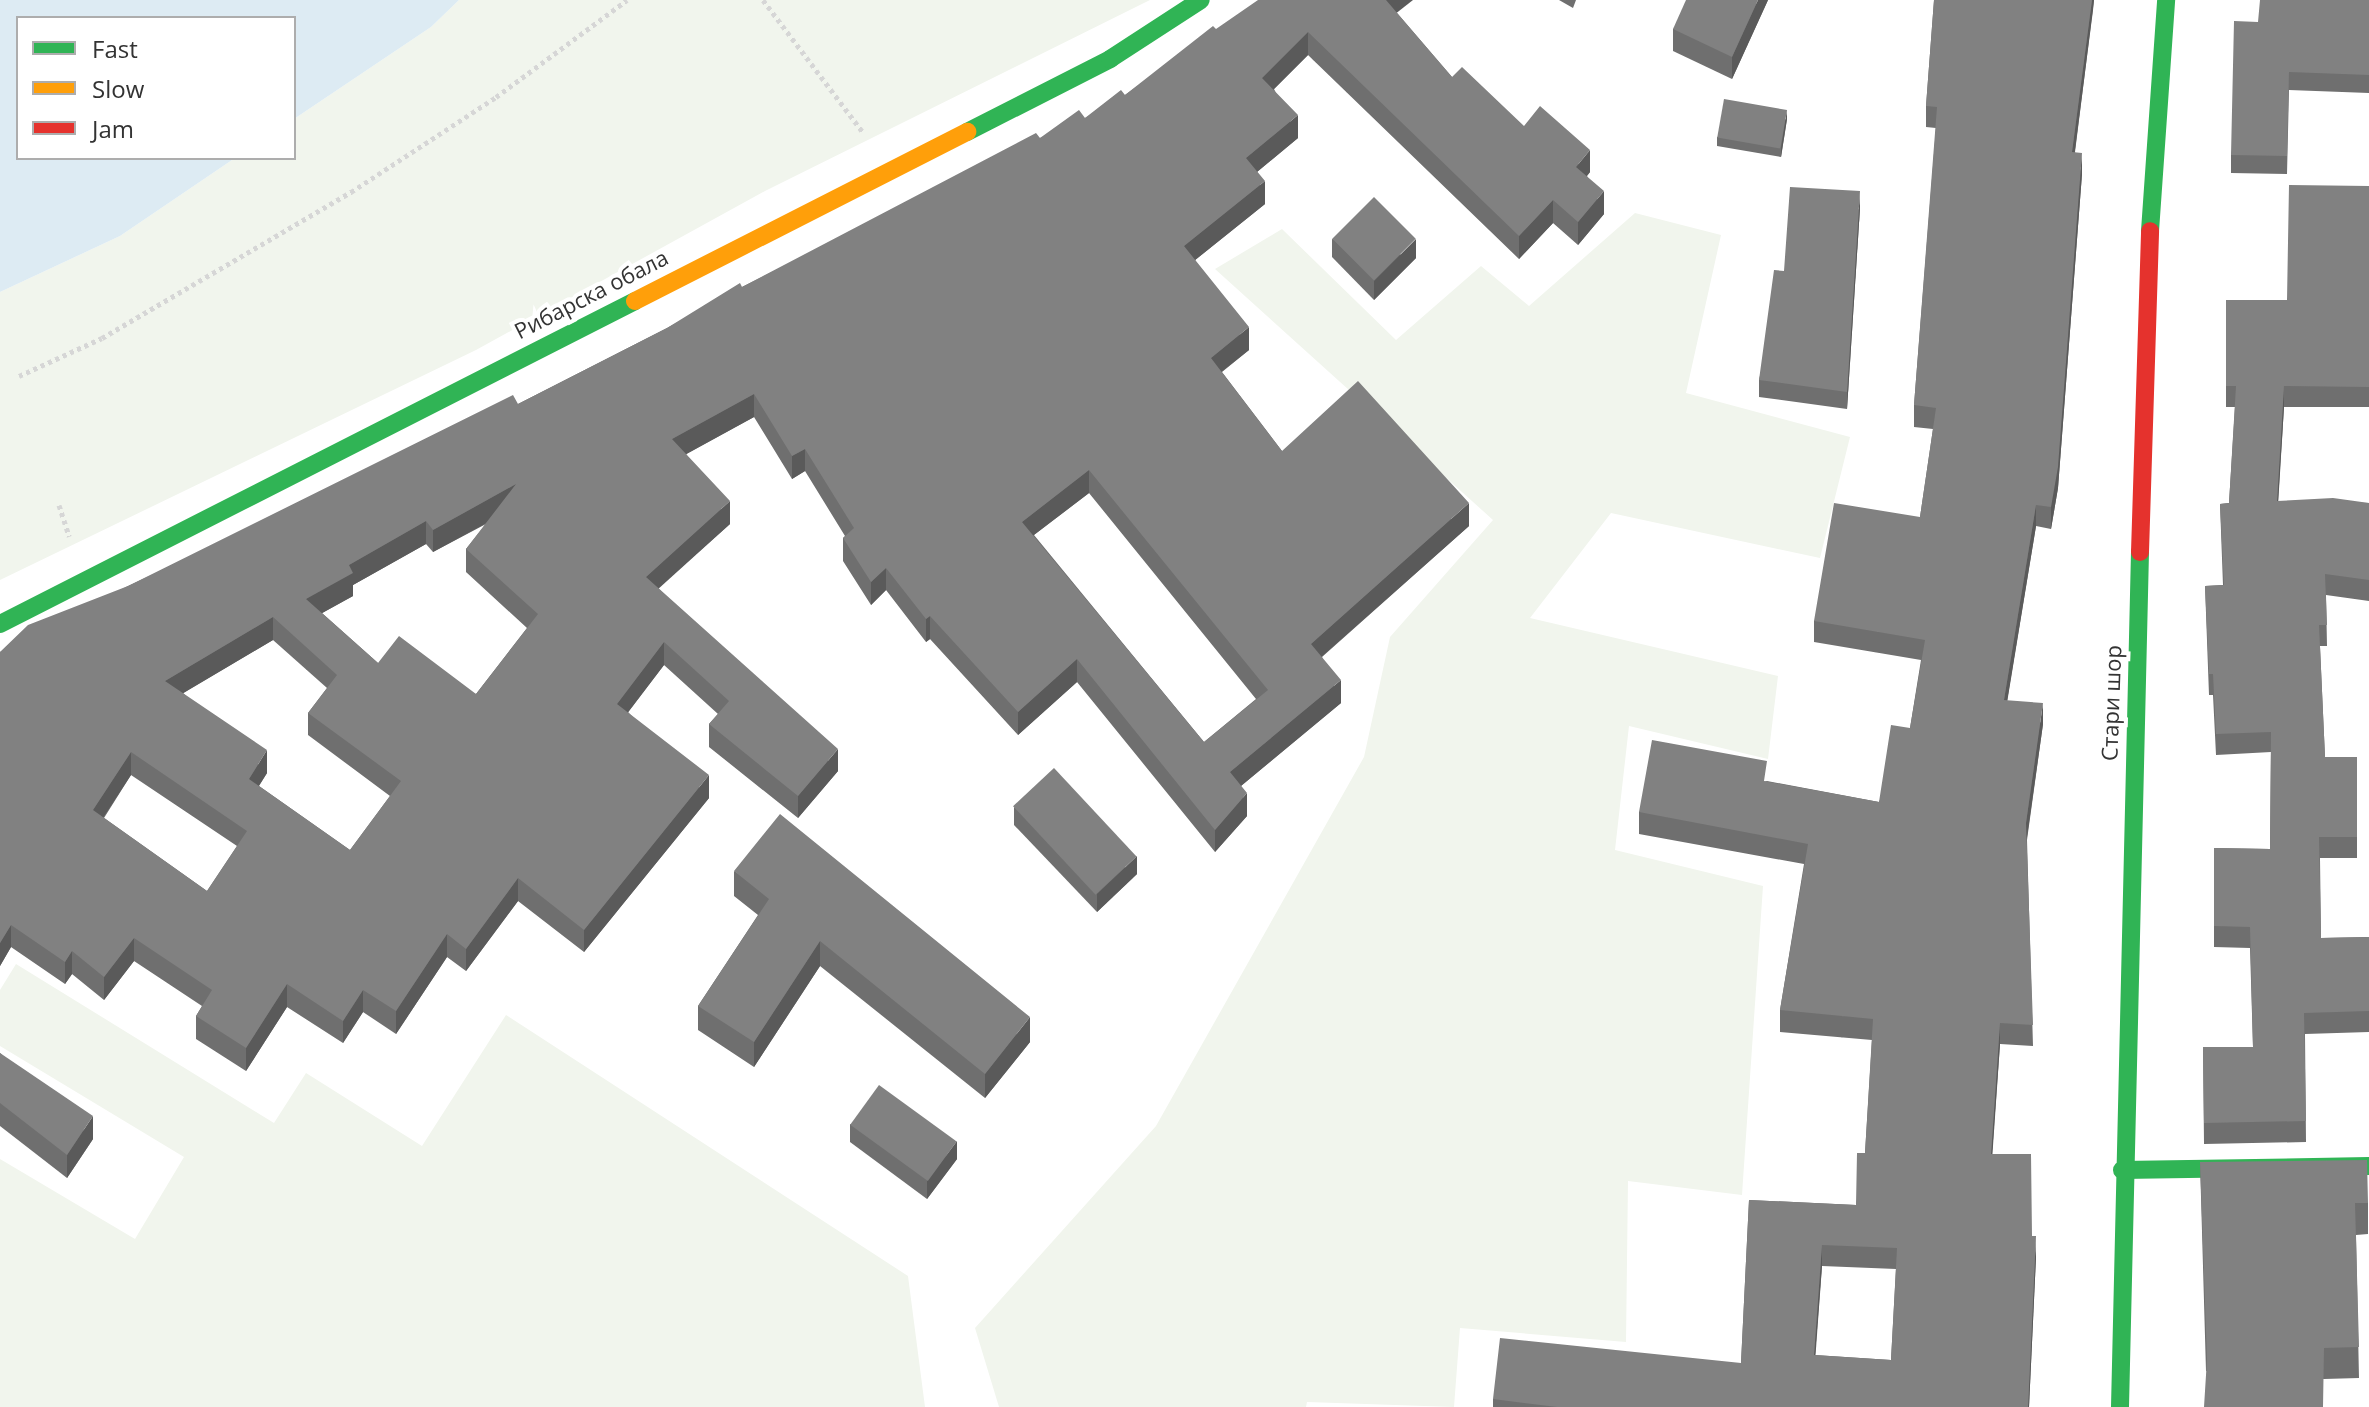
<!DOCTYPE html>
<meta charset="utf-8">
<style>
body{margin:0}
#map{position:relative;width:2369px;height:1407px;overflow:hidden;background:#fff;font-family:"Open Sans",sans-serif}
div>[style]{position:absolute}
.green>*{inset:0;background:#f1f5ed}
.water>*{inset:0;background:#ddebf3}
.path>*{height:5px;margin-top:-2.5px;transform-origin:0;background:repeating-linear-gradient(90deg,#d6d6d6 0 4px,transparent 0 8px)}
.fast>*{height:18px;margin:-9px;padding:0 9px;transform-origin:9px;border-radius:9px;background:#30b455}
.slow>*{height:18px;margin:-9px;padding:0 9px;transform-origin:9px;border-radius:9px;background:#ff9f0a}
.jam>*{height:18px;margin:-9px;padding:0 9px;transform-origin:9px;border-radius:9px;background:#e5322d}
.wall>*{inset:0;background:#6f6f6f}
.shaded-wall>*{inset:0;background:#5a5a5a}
.building>*{inset:0;background:#818181;transform-origin:0 0}
span{translate:-50% -50%;white-space:nowrap;text-align:center;line-height:1.15;-webkit-text-stroke:8px #fff;paint-order:stroke}
.street-label{font-size:22px;color:#333}
.legend{position:absolute;left:16px;top:16px;width:280px;height:144px;box-sizing:border-box;background:#fff;border:2px solid #adadad;margin:0;padding:10px 14px;list-style:none;font-size:24px;color:#333}
.legend li{display:flex;align-items:center;gap:16px;height:40px}
.legend b{width:40px;border:2px solid #adadad}
</style>
<div id="map">
<div class="green">
<div style="clip-path:polygon(459px 0,1150px 0,765px 191px,476px 350px,0 580px,0 292px,120px 236px,235px 158px,294px 158px,294px 119px,431px 27px)"></div>
<div style="clip-path:polygon(1635px 213px,1721px 235px,1686px 393px,1850px 437px,1820px 558px,1611px 513px,1530px 618px,1778px 676px,1768px 759px,1629px 726px,1615px 850px,1763px 886px,1742px 1195px,1628px 1181px,1626px 1342px,1460px 1328px,1454px 1407px,1307px 1402px,1306px 1407px,999px 1407px,975px 1328px,1156px 1126px,1364px 757px,1390px 637px,1493px 520px,1215px 269px,1282px 229px,1396px 340px,1481px 266px,1529px 306px)"></div>
<div style="clip-path:polygon(16px 964px,274px 1123px,306px 1073px,422px 1146px,506px 1015px,908px 1276px,925px 1407px,0 1407px,0 1159px,135px 1239px,184px 1157px,0 1046px,0 990px)"></div>
</div>
<div class="water">
<div style="clip-path:polygon(0 0,459px 0,431px 27px,294px 119px,294px 18px,18px 18px,18px 158px,235px 158px,120px 236px,0 292px)"></div>
</div>
<div class="path">
<div style="left:763px;top:0;width:166px;rotate:52.9deg"></div>
<div style="left:19px;top:376px;width:91px;rotate:-24.6deg"></div>
<div style="left:102px;top:338px;width:289px;rotate:-30.4deg"></div>
<div style="left:351px;top:192px;width:173px;rotate:-33.2deg"></div>
<div style="left:496px;top:97px;width:163px;rotate:-36.5deg"></div>
<div style="left:59px;top:505px;width:33px;rotate:72deg"></div>
</div>
<div class="fast">
<div style="left:967px;top:132px;width:161px;rotate:-27deg"></div>
<div style="left:1110px;top:59px;width:108px;rotate:-33deg"></div>
<div style="left:2150px;top:231px;width:232px;rotate:-86deg"></div>
<div style="left:0;top:624px;width:712px;rotate:-26.96deg"></div>
<div style="left:2122px;top:1170px;width:247px;rotate:-0.9deg"></div>
<div style="left:2120px;top:1407px;width:855px;rotate:-88.66deg"></div>
</div>
<div class="slow">
<div style="left:635px;top:301px;width:373px;rotate:-27deg"></div>
</div>
<div class="jam">
<div style="left:2140px;top:552px;width:321px;rotate:-88.2deg"></div>
</div>
<div class="wall">
<div style="clip-path:polygon(1559px 0,1576px 0,1573px 8px)"></div>
<div style="clip-path:polygon(1768px 0,1732px 79px,1673px 51px,1673px 29px)"></div>
<div style="clip-path:polygon(evenodd,1934px 0,2094px 0,2075px 152px,2082px 174px,2058px 488px,2051px 529px,2036px 526px,2007px 701px,2043px 724px,2027px 840px,2033px 1046px,2000px 1044px,1992px 1154px,2032px 1236px,2036px 1257px,2029px 1407px,1493px 1407px,1493px 1399px,1741px 1363px,1749px 1200px,1856px 1205px,1865px 1153px,1872px 1040px,1780px 1032px,1780px 1010px,1804px 864px,1639px 834px,1639px 812px,1767px 781px,1879px 802px,1910px 728px,1921px 660px,1814px 642px,1814px 621px,1920px 517px,1933px 429px,1914px 427px,1914px 405px,1936px 128px,1926px 127px,1926px 106px,1934px 0,1822px 1266px,1896px 1269px,1891px 1360px,1815px 1355px,1822px 1266px)"></div>
<div style="clip-path:polygon(2369px 0,2369px 93px,2289px 90px,2287px 174px,2231px 173px,2231px 155px,2258px 22px)"></div>
<div style="clip-path:polygon(evenodd,1397px 13px,1452px 77px,1590px 172px,1587px 176px,1604px 214px,1578px 245px,1553px 223px,1519px 259px,1308px 55px,1274px 89px,1298px 138px,1257px 172px,1265px 204px,1195px 260px,1249px 350px,1222px 372px,1282px 451px,1469px 526px,1322px 657px,1341px 703px,1241px 786px,1247px 816px,1215px 852px,1077px 682px,1018px 735px,930px 639px,926px 642px,886px 590px,871px 605px,843px 561px,843px 538px,845px 536px,805px 471px,792px 479px,754px 417px,686px 454px,730px 524px,658px 588px,838px 771px,798px 818px,709px 747px,709px 724px,718px 714px,664px 665px,628px 712px,709px 798px,584px 952px,518px 901px,466px 971px,447px 957px,396px 1034px,363px 1012px,343px 1043px,287px 1007px,246px 1071px,196px 1039px,196px 1016px,202px 1006px,134px 961px,104px 1000px,72px 974px,65px 984px,11px 947px,0 966px,0 652px,128px 586px,518px 404px,667px 328px,742px 287px,1040px 138px,1085px 118px,1125px 95px,1216px 29px,1397px 13px,1089px 493px,1256px 699px,1204px 742px,1034px 535px,1089px 493px,1397px 13px,486px 524px,466px 549px,466px 572px,527px 628px,476px 694px,378px 663px,322px 613px,353px 596px,353px 585px,426px 544px,433px 552px,486px 524px,1397px 13px,273px 640px,327px 688px,308px 713px,308px 735px,390px 796px,350px 850px,259px 786px,267px 773px,183px 693px,273px 640px,1397px 13px,131px 775px,237px 846px,207px 891px,104px 818px,131px 775px)"></div>
<div style="clip-path:polygon(1787px 119px,1781px 157px,1717px 146px,1717px 137px)"></div>
<div style="clip-path:polygon(2369px 186px,2369px 407px,2284px 407px,2278px 501px,2369px 503px,2369px 601px,2326px 595px,2327px 646px,2320px 646px,2325px 757px,2357px 757px,2357px 858px,2320px 858px,2321px 938px,2369px 937px,2369px 1032px,2305px 1034px,2306px 1142px,2204px 1144px,2203px 1047px,2253px 1047px,2250px 948px,2214px 947px,2214px 848px,2270px 849px,2271px 752px,2216px 755px,2213px 695px,2209px 695px,2205px 586px,2223px 585px,2220px 504px,2229px 503px,2235px 407px,2226px 407px,2226px 300px,2287px 300px)"></div>
<div style="clip-path:polygon(1860px 208px,1847px 409px,1759px 397px,1759px 380px,1784px 271px)"></div>
<div style="clip-path:polygon(1332px 239px,1416px 258px,1374px 300px,1332px 257px)"></div>
<div style="clip-path:polygon(1014px 807px,1137px 874px,1097px 912px,1014px 825px)"></div>
<div style="clip-path:polygon(734px 871px,1030px 1042px,985px 1098px,820px 966px,754px 1067px,698px 1030px,698px 1006px,758px 915px,734px 896px)"></div>
<div style="clip-path:polygon(0 1053px,93px 1139px,67px 1178px,0 1126px)"></div>
<div style="clip-path:polygon(850px 1124px,957px 1159px,927px 1199px,850px 1142px)"></div>
<div style="clip-path:polygon(2200px 1162px,2368px 1203px,2368px 1234px,2356px 1235px,2359px 1378px,2324px 1379px,2206px 1371px)"></div>
</div>
<div class="shaded-wall">
<div style="clip-path:polygon(1385px 0,1413px 0,1385px 22px)"></div>
<div style="clip-path:polygon(1758px 0,1768px 0,1732px 79px,1732px 57px)"></div>
<div style="clip-path:polygon(2092px 0,2094px 0,2093px 10px,2072px 173px,2072px 152px)"></div>
<div style="clip-path:polygon(1308px 32px,1308px 55px,1262px 101px,1262px 78px)"></div>
<div style="clip-path:polygon(1787px 110px,1787px 119px,1781px 157px,1781px 148px)"></div>
<div style="clip-path:polygon(1298px 115px,1298px 138px,1246px 181px,1246px 158px)"></div>
<div style="clip-path:polygon(1590px 150px,1590px 172px,1576px 189px,1576px 167px)"></div>
<div style="clip-path:polygon(2082px 153px,2082px 174px,2058px 488px,2051px 529px,2051px 507px)"></div>
<div style="clip-path:polygon(1265px 181px,1265px 204px,1184px 269px,1184px 246px)"></div>
<div style="clip-path:polygon(1604px 191px,1604px 214px,1578px 245px,1578px 222px)"></div>
<div style="clip-path:polygon(1860px 191px,1860px 208px,1847px 409px,1847px 392px)"></div>
<div style="clip-path:polygon(1553px 200px,1553px 223px,1519px 259px,1519px 236px)"></div>
<div style="clip-path:polygon(1416px 239px,1416px 258px,1374px 300px,1374px 281px)"></div>
<div style="clip-path:polygon(1249px 327px,1249px 350px,1211px 380px,1211px 358px)"></div>
<div style="clip-path:polygon(2284px 386px,2284px 407px,2277px 522px,2277px 501px)"></div>
<div style="clip-path:polygon(754px 394px,754px 417px,672px 462px,672px 439px)"></div>
<div style="clip-path:polygon(805px 449px,805px 471px,792px 479px,792px 456px)"></div>
<div style="clip-path:polygon(1089px 470px,1089px 493px,1022px 544px,1022px 522px)"></div>
<div style="clip-path:polygon(516px 484px,516px 507px,433px 552px,433px 530px)"></div>
<div style="clip-path:polygon(730px 501px,730px 524px,646px 600px,646px 577px)"></div>
<div style="clip-path:polygon(1469px 503px,1469px 526px,1311px 666px,1311px 644px)"></div>
<div style="clip-path:polygon(2036px 505px,2036px 526px,2004px 721px,2004px 700px)"></div>
<div style="clip-path:polygon(426px 521px,426px 544px,353px 585px,353px 596px,306px 622px,306px 599px,349px 565px)"></div>
<div style="clip-path:polygon(886px 568px,886px 590px,871px 605px,871px 582px)"></div>
<div style="clip-path:polygon(930px 616px,930px 639px,926px 642px,926px 619px)"></div>
<div style="clip-path:polygon(273px 617px,273px 640px,165px 704px,165px 681px)"></div>
<div style="clip-path:polygon(664px 642px,664px 665px,617px 727px,617px 704px)"></div>
<div style="clip-path:polygon(1077px 659px,1077px 682px,1018px 735px,1018px 712px)"></div>
<div style="clip-path:polygon(1341px 680px,1341px 703px,1230px 795px,1230px 772px)"></div>
<div style="clip-path:polygon(2043px 703px,2043px 724px,2026px 844px,2026px 823px)"></div>
<div style="clip-path:polygon(838px 749px,838px 771px,798px 818px,798px 796px)"></div>
<div style="clip-path:polygon(267px 750px,267px 773px,249px 801px,249px 779px)"></div>
<div style="clip-path:polygon(131px 752px,131px 775px,93px 833px,93px 810px)"></div>
<div style="clip-path:polygon(709px 775px,709px 798px,584px 952px,584px 930px)"></div>
<div style="clip-path:polygon(1247px 793px,1247px 816px,1215px 852px,1215px 830px)"></div>
<div style="clip-path:polygon(1137px 856px,1137px 874px,1097px 912px,1097px 894px)"></div>
<div style="clip-path:polygon(518px 878px,518px 901px,466px 971px,466px 949px)"></div>
<div style="clip-path:polygon(11px 925px,11px 947px,0 966px,0 943px)"></div>
<div style="clip-path:polygon(447px 934px,447px 957px,396px 1034px,396px 1011px)"></div>
<div style="clip-path:polygon(134px 938px,134px 961px,104px 1000px,104px 977px)"></div>
<div style="clip-path:polygon(820px 941px,820px 966px,754px 1067px,754px 1042px)"></div>
<div style="clip-path:polygon(72px 951px,72px 974px,65px 984px,65px 962px)"></div>
<div style="clip-path:polygon(287px 984px,287px 1007px,246px 1071px,246px 1048px)"></div>
<div style="clip-path:polygon(363px 990px,363px 1012px,343px 1043px,343px 1021px)"></div>
<div style="clip-path:polygon(1030px 1017px,1030px 1042px,985px 1098px,985px 1074px)"></div>
<div style="clip-path:polygon(2000px 1023px,2000px 1044px,1991px 1175px,1991px 1154px)"></div>
<div style="clip-path:polygon(93px 1116px,93px 1139px,67px 1178px,67px 1155px)"></div>
<div style="clip-path:polygon(957px 1141px,957px 1159px,927px 1199px,927px 1181px)"></div>
<div style="clip-path:polygon(2036px 1236px,2036px 1257px,2029px 1407px,2028px 1407px)"></div>
<div style="clip-path:polygon(1822px 1245px,1822px 1266px,1814px 1376px,1814px 1355px)"></div>
</div>
<div class="building">
<div style="clip-path:polygon(evenodd,1258px 0,1386px 0,1452px 77px,1462px 67px,1524px 126px,1540px 106px,1590px 150px,1576px 167px,1604px 191px,1578px 222px,1553px 200px,1519px 236px,1308px 32px,1262px 78px,1298px 115px,1246px 158px,1265px 181px,1184px 246px,1249px 327px,1211px 358px,1282px 451px,1358px 381px,1469px 503px,1311px 644px,1341px 680px,1230px 772px,1247px 793px,1215px 830px,1077px 659px,1018px 712px,930px 616px,926px 619px,886px 568px,871px 582px,843px 538px,854px 528px,805px 449px,792px 456px,754px 394px,672px 439px,730px 501px,646px 577px,838px 749px,798px 796px,709px 724px,729px 701px,664px 642px,617px 704px,709px 775px,584px 930px,518px 878px,466px 949px,447px 934px,396px 1011px,363px 990px,343px 1021px,287px 984px,246px 1048px,196px 1016px,212px 990px,134px 938px,104px 977px,72px 951px,65px 962px,11px 925px,0 943px,0 652px,28px 625px,128px 586px,513px 395px,518px 404px,667px 328px,740px 283px,742px 287px,1036px 133px,1040px 138px,1079px 110px,1085px 118px,1121px 90px,1125px 95px,1213px 26px,1216px 29px,1258px 0,1089px 470px,1268px 690px,1204px 742px,1022px 522px,1089px 470px,1258px 0,516px 484px,466px 549px,538px 614px,476px 694px,399px 636px,378px 663px,306px 599px,353px 573px,349px 565px,426px 521px,433px 530px,516px 484px,1258px 0,273px 617px,337px 675px,308px 713px,401px 781px,350px 850px,249px 779px,267px 750px,165px 681px,273px 617px,1258px 0,131px 752px,247px 831px,207px 891px,93px 810px,131px 752px)"></div>
<div style="clip-path:polygon(1686px 0,1758px 0,1732px 57px,1673px 29px)"></div>
<div style="clip-path:polygon(evenodd,1934px 0,2092px 0,2072px 152px,2082px 153px,2058px 467px,2051px 507px,2036px 505px,2004px 700px,2043px 703px,2026px 823px,2033px 1025px,2000px 1023px,1991px 1154px,2031px 1154px,2032px 1236px,2036px 1236px,2028px 1407px,1557px 1407px,1493px 1399px,1500px 1338px,1741px 1363px,1749px 1200px,1856px 1205px,1857px 1153px,1865px 1153px,1873px 1019px,1780px 1010px,1808px 844px,1639px 812px,1652px 740px,1767px 761px,1764px 781px,1879px 802px,1891px 725px,1910px 728px,1925px 640px,1814px 621px,1834px 503px,1920px 517px,1936px 408px,1914px 405px,1937px 107px,1926px 106px,1934px 0,1822px 1245px,1897px 1248px,1891px 1360px,1814px 1355px,1822px 1245px)"></div>
<div style="clip-path:polygon(2260px 0,2369px 0,2369px 75px,2289px 72px,2287px 156px,2231px 155px,2234px 21px,2258px 22px)"></div>
<div style="left:1724px;top:99px;width:64px;height:39px;rotate:10deg"></div>
<div style="clip-path:polygon(2289px 185px,2369px 186px,2369px 387px,2284px 386px,2277px 501px,2333px 498px,2369px 503px,2369px 580px,2325px 574px,2327px 625px,2319px 625px,2325px 757px,2357px 757px,2357px 837px,2319px 837px,2321px 938px,2369px 937px,2369px 1011px,2304px 1013px,2306px 1121px,2204px 1123px,2203px 1047px,2253px 1047px,2250px 927px,2214px 926px,2214px 848px,2270px 849px,2271px 732px,2216px 734px,2213px 674px,2209px 674px,2205px 586px,2224px 585px,2220px 504px,2229px 503px,2236px 386px,2226px 386px,2226px 300px,2287px 300px)"></div>
<div style="clip-path:polygon(1790px 187px,1860px 191px,1847px 392px,1759px 380px,1774px 270px,1784px 271px)"></div>
<div style="left:1374px;top:197px;width:59px;height:59px;rotate:45deg"></div>
<div style="left:1054px;top:768px;width:121px;height:56px;rotate:47deg"></div>
<div style="clip-path:polygon(780px 814px,1030px 1017px,985px 1074px,820px 941px,754px 1042px,698px 1006px,769px 899px,734px 871px)"></div>
<div style="clip-path:polygon(0 1053px,93px 1116px,67px 1155px,0 1103px)"></div>
<div style="left:879px;top:1085px;width:96px;height:49px;rotate:36deg"></div>
<div style="clip-path:polygon(2367px 1160px,2368px 1203px,2355px 1203px,2359px 1347px,2324px 1348px,2323px 1407px,2204px 1407px,2207px 1359px,2200px 1162px)"></div>
</div>
<div class="street-label">
<span style="left:591px;top:294px;rotate:-27deg">Рибарска обала</span>
<span style="left:2111px;top:703px;rotate:-88deg">Стари шор</span>
</div>
<ul class="legend">
<li><b style="height:10px;background:#30b455"></b>Fast</li>
<li><b style="height:10px;background:#ff9f0a"></b>Slow</li>
<li><b style="height:10px;background:#e5322d"></b>Jam</li>
</ul>
</div>
